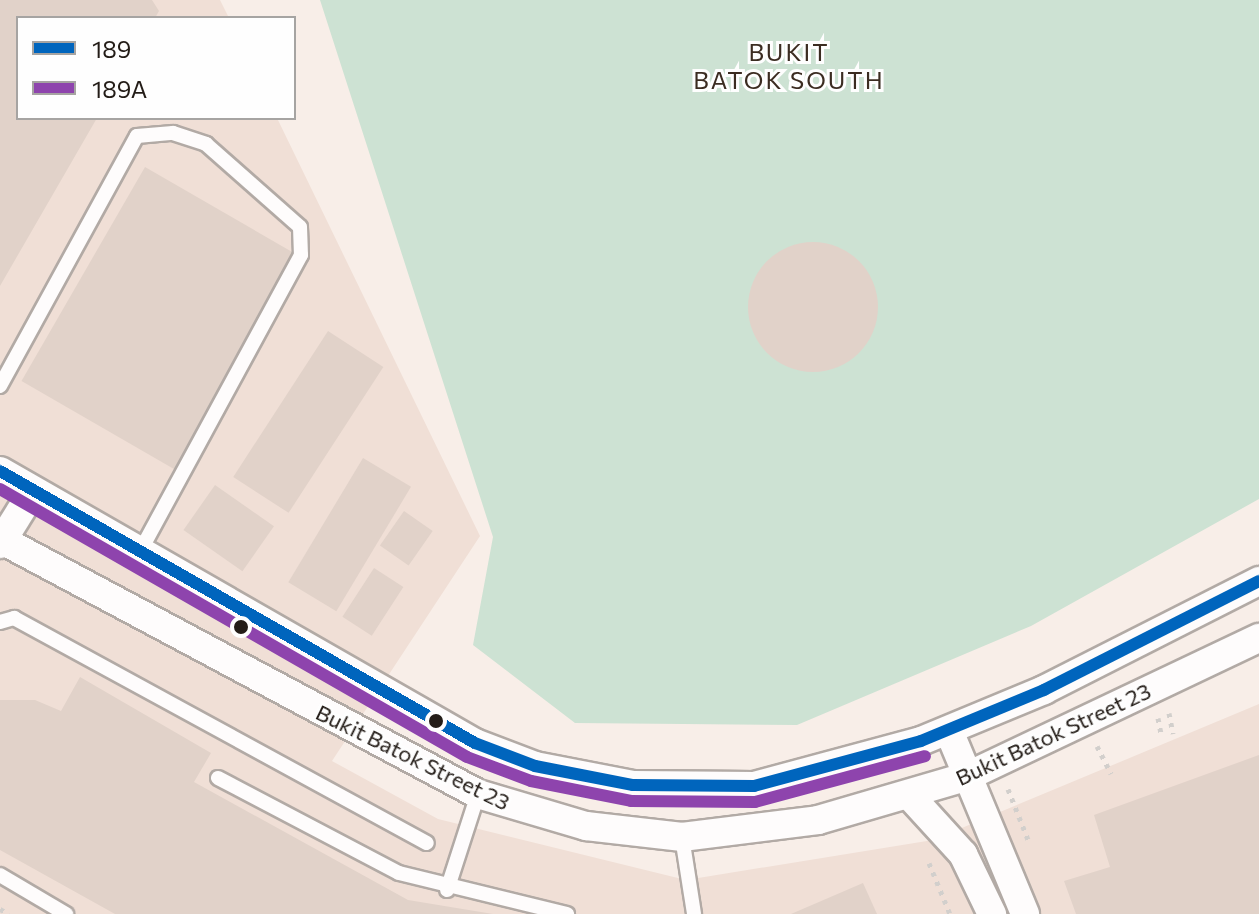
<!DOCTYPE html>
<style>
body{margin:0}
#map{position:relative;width:1259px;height:914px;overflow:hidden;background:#f8eee8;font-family:Commissioner,sans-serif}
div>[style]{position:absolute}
.commercial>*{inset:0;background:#f0dfd6}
.green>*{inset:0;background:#cde2d3}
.building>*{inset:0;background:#e1d2c9;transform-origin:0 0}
.round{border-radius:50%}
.path>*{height:5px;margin-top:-2.5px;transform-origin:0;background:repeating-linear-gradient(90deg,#d2cfcc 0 4px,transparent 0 10px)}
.roads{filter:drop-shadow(2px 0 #b2aaa5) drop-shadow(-2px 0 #b2aaa5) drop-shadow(0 2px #b2aaa5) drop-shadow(0 -2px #b2aaa5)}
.lane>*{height:14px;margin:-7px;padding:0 7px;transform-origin:7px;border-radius:7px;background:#fefcfc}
.street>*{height:28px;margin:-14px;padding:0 14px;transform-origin:14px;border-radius:14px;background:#fefcfc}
.bus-1>*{height:12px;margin:-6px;padding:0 6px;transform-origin:6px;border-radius:6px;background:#0065bd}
.bus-2>*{height:12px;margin:-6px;padding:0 6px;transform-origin:6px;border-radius:6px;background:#8e44ad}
.dots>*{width:22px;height:22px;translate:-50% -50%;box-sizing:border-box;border:4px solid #fefefe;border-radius:50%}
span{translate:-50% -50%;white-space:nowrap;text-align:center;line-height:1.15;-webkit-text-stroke:6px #fefefe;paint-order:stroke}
.street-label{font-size:22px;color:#231c17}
.neighbourhood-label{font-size:24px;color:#3b2c21;letter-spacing:2px}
.legend{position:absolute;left:16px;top:16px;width:280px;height:104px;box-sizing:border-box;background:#fefefe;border:2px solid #a6a4a2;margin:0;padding:10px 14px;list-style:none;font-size:24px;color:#231c17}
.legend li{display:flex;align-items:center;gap:16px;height:40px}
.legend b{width:40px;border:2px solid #a6a4a2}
</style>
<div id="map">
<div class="commercial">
<div style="clip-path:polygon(0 0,220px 0,229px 18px,18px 18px,18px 118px,277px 118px,480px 536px,332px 761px,438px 819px,686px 880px,933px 840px,1259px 704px,1259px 914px,0 914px)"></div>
</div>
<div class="green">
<div style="clip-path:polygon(320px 0,1259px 0,1259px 499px,1031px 626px,797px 725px,575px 723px,473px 645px,493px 537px)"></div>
</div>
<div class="building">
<div style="clip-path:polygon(0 0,152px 0,159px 11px,155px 18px,18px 18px,18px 118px,97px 118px,0 286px)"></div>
<div style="left:145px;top:167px;width:178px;height:247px;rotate:30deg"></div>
<div class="round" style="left:748px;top:242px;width:130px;height:130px"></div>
<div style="left:328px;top:331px;width:66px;height:174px;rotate:33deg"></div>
<div style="left:363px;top:458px;width:56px;height:145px;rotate:31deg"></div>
<div style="left:215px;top:485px;width:72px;height:55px;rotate:35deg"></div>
<div style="left:404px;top:511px;width:35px;height:42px;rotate:35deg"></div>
<div style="left:374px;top:568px;width:35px;height:58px;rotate:33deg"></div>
<div style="clip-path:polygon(80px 677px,211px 753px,194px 782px,408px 900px,493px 914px,115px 914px,0 850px,0 700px,35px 700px,61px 711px)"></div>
<div style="clip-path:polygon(1259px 755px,1259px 914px,1076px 914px,1064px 881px,1110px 867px,1094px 815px)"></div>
<div style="clip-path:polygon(863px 883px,877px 914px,791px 914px)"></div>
</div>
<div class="path">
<div style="left:1169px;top:713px;width:21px;rotate:79deg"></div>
<div style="left:1158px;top:718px;width:16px;rotate:79deg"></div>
<div style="left:1097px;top:746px;width:31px;rotate:63deg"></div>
<div style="left:1008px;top:789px;width:57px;rotate:68.4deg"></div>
<div style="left:929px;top:863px;width:55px;rotate:67.6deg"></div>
<div style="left:0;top:909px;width:10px;rotate:29deg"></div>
</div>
<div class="roads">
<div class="lane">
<div style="left:0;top:386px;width:285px;rotate:-61.3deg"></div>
<div style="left:137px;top:136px;width:36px;rotate:-5deg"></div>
<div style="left:173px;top:133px;width:35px;rotate:18deg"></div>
<div style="left:206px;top:144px;width:125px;rotate:41.4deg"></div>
<div style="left:300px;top:227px;width:28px;rotate:88deg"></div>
<div style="left:301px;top:255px;width:337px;rotate:118.5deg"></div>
<div style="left:0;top:622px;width:15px;rotate:-16deg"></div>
<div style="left:14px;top:618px;width:470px;rotate:28.6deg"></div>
<div style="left:218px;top:778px;width:204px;rotate:27.7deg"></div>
<div style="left:399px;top:873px;width:173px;rotate:13.7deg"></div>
<div style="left:682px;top:837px;width:78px;rotate:81.1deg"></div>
<div style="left:0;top:875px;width:77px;rotate:30.6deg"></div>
<div style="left:447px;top:890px;width:101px;rotate:-72.1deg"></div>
</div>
<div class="street">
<div style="left:0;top:471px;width:547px;rotate:29.8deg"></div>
<div style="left:475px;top:743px;width:64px;rotate:21deg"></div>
<div style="left:535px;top:766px;width:100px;rotate:11deg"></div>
<div style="left:633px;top:785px;width:121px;rotate:0.5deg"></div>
<div style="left:754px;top:786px;width:173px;rotate:-15.1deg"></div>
<div style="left:921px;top:741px;width:133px;rotate:-22.5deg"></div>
<div style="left:1044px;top:690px;width:241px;rotate:-26.9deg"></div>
<div style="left:0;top:539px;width:542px;rotate:28.08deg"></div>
<div style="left:478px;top:794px;width:113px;rotate:16.5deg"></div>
<div style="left:586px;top:826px;width:97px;rotate:6.5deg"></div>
<div style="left:682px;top:837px;width:137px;rotate:-7.1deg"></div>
<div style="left:818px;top:820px;width:156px;rotate:-16.3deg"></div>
<div style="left:968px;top:776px;width:322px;rotate:-25.4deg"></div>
<div style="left:0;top:544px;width:62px;rotate:-58.1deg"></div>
<div style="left:949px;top:731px;width:198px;rotate:67.4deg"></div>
<div style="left:910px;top:796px;width:79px;rotate:47.6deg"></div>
<div style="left:963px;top:854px;width:67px;rotate:64.2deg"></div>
</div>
</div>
<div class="bus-1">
<div style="left:0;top:471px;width:547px;rotate:29.8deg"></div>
<div style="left:475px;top:743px;width:64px;rotate:21deg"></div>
<div style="left:535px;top:766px;width:100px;rotate:11deg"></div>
<div style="left:633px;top:785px;width:121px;rotate:0.5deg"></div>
<div style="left:754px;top:786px;width:173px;rotate:-15.1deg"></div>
<div style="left:921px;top:741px;width:133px;rotate:-22.5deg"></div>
<div style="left:1044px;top:690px;width:241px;rotate:-26.9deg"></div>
</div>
<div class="bus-2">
<div style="left:0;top:489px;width:538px;rotate:29.85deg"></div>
<div style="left:467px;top:757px;width:68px;rotate:20.6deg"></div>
<div style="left:531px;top:781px;width:102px;rotate:11.3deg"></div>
<div style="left:631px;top:801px;width:124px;rotate:0.5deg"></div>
<div style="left:755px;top:802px;width:176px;rotate:-15.1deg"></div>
</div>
<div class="dots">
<div style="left:241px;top:627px;background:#231c17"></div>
<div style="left:436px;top:721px;background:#231c17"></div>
</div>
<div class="street-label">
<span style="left:1053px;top:734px;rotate:-25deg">Bukit Batok Street 23</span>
<span style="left:413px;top:757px;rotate:26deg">Bukit Batok Street 23</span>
</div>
<div class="neighbourhood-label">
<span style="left:789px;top:66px">BUKIT<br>BATOK SOUTH</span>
</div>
<ul class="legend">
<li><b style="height:10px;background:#0065bd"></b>189</li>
<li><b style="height:10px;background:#8e44ad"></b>189A</li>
</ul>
</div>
